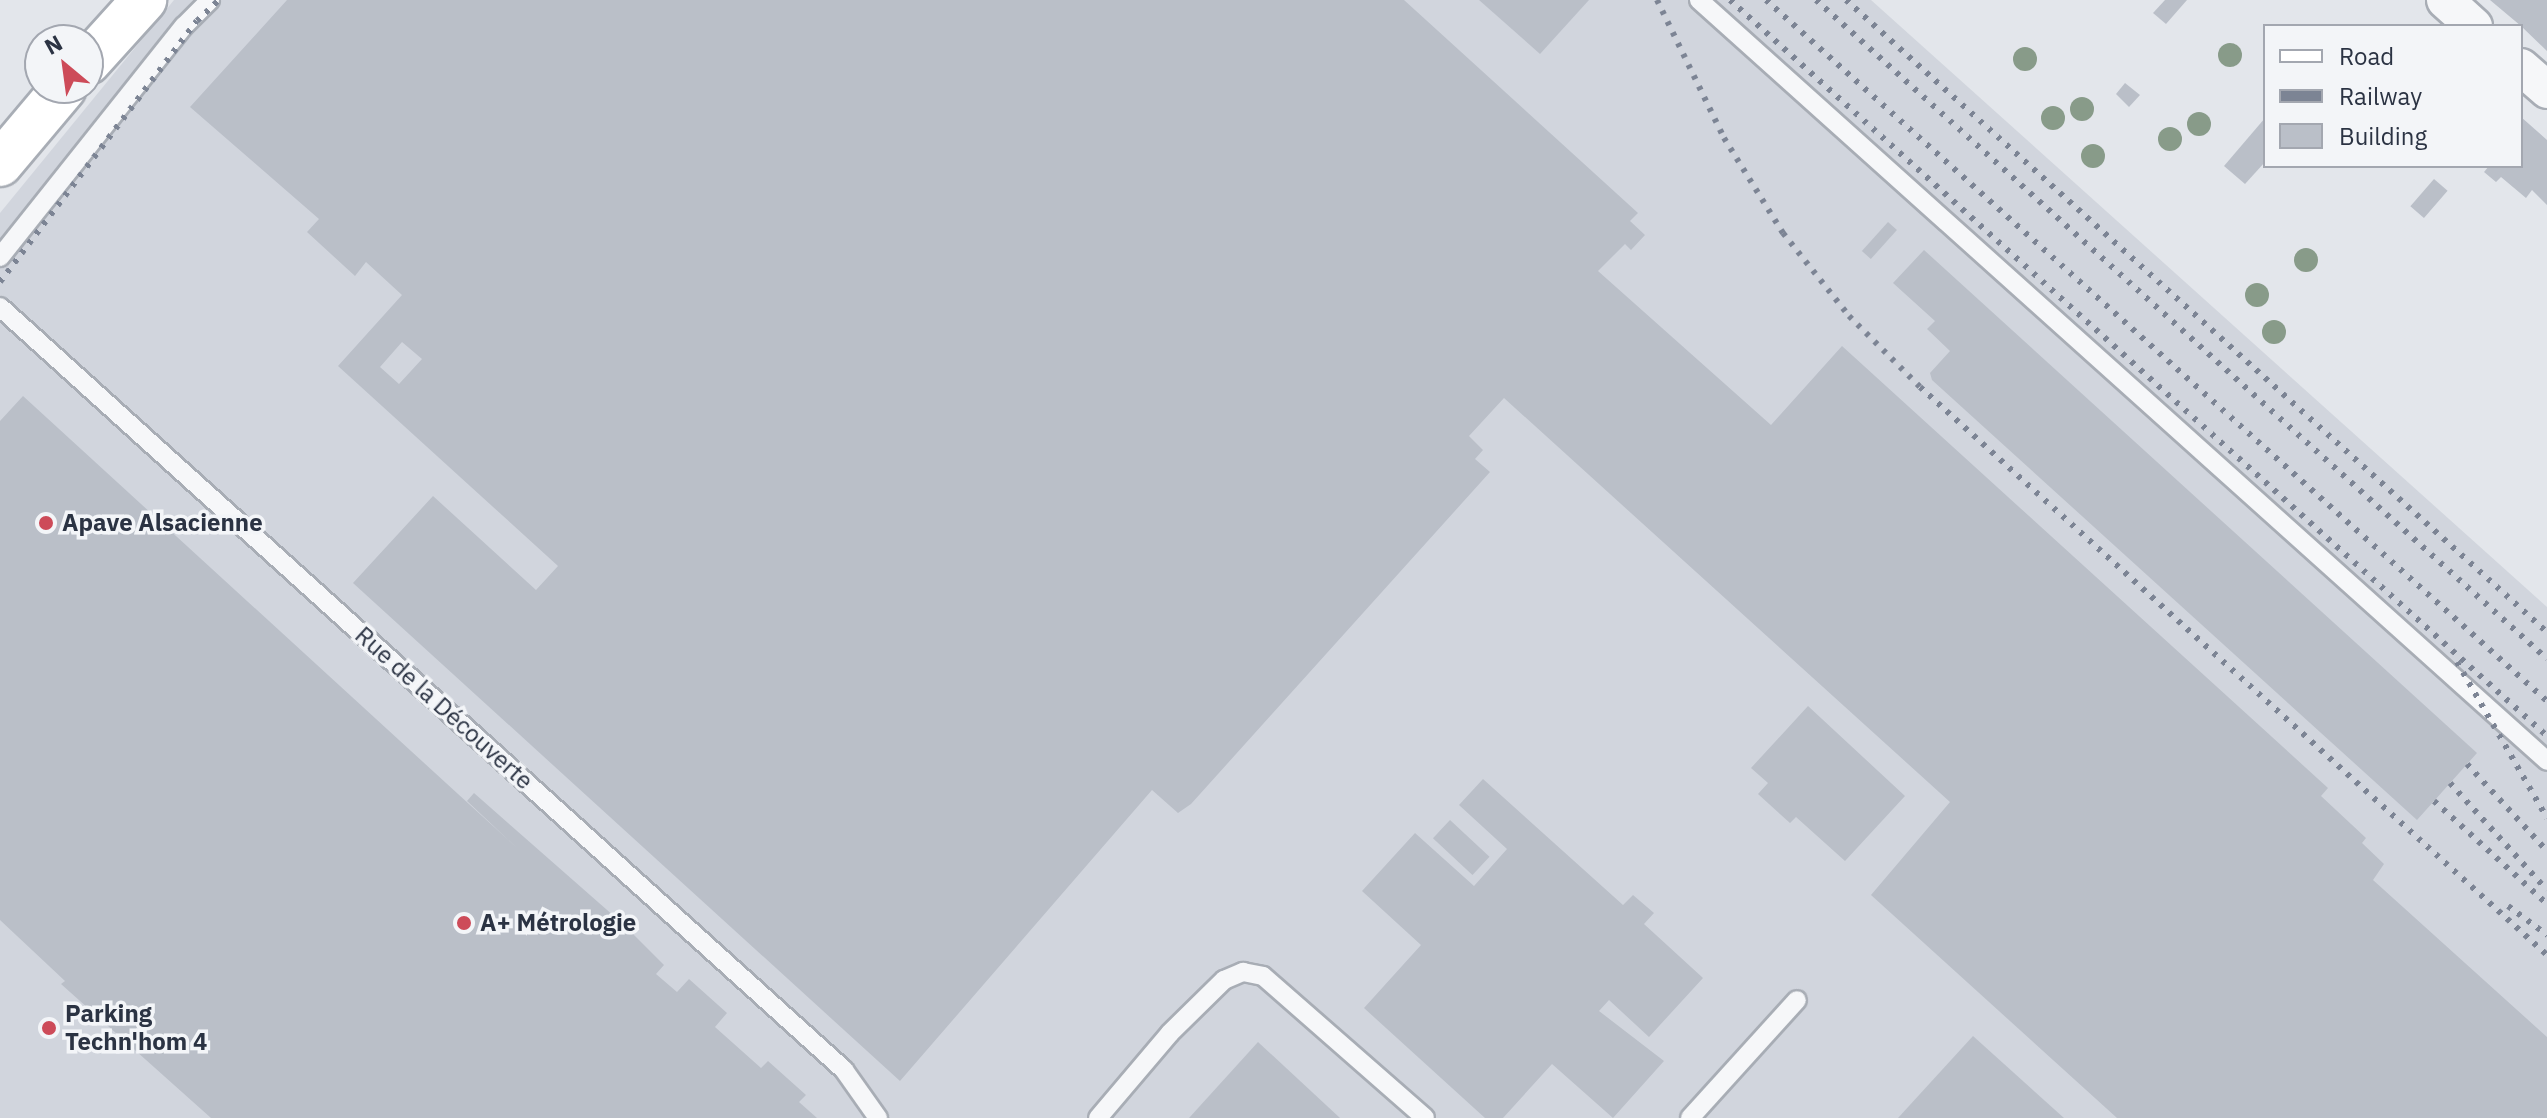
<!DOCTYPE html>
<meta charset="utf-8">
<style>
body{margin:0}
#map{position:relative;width:2547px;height:1118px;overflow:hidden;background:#e3e6eb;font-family:"IBM Plex Sans",sans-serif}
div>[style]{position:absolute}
.built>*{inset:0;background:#d1d5dd}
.building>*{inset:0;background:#babfc8;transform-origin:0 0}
.roads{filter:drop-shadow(2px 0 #a8adb5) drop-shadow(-2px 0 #a8adb5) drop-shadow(0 2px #a8adb5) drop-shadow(0 -2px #a8adb5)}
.service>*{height:18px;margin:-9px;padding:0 9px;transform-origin:9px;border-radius:9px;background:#f6f7f9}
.minor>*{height:36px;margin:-18px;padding:0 18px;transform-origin:18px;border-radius:18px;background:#f6f7f9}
.secondary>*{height:44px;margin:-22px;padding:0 22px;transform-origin:22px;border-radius:22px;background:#fff}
.rail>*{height:6px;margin-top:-3px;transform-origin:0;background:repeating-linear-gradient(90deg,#7c8494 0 4px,transparent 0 12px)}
.trees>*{width:24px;height:24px;margin:-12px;border-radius:50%;background:#889b89}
.dots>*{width:22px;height:22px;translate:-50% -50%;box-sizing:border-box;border:4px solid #f3f5f8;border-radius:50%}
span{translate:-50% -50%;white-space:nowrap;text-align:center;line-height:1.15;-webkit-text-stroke:7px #f3f5f8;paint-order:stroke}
.poi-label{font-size:24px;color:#2b3343;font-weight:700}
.left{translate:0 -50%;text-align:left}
.street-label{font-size:24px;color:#2b3343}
.legend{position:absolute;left:2263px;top:24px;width:260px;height:144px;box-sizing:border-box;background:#f3f5f8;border:2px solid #a3a7b0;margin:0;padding:10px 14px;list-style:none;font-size:24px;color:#2b3343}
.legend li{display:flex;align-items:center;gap:16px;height:40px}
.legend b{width:40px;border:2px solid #a3a7b0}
.north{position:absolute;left:24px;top:24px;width:80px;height:80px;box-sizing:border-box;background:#f3f5f8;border:2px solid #a3a7b0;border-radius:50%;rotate:331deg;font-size:22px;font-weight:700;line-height:32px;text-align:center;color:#2b3343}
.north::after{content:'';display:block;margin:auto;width:28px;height:36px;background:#cd4b59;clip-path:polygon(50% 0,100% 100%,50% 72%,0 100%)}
</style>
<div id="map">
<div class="built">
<div style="clip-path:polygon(174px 0,1871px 0,2547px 607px,2547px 1118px,0 1118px,0 213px)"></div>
</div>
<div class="building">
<div style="clip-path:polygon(evenodd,287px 0,1404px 0,1638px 213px,1630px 221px,1645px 235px,1631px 250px,1625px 244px,1598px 271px,1771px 425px,1842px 346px,2328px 788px,2321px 796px,2366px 838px,2362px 843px,2384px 864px,2373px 880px,2547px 1037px,2547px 1118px,2117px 1118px,1871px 895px,1950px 802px,1504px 398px,1469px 436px,1483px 450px,1475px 459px,1490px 472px,1191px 804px,1178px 813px,1152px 790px,900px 1081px,353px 583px,433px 496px,536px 590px,558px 566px,338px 366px,402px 295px,366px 262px,355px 276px,307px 232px,319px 219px,190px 107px,287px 0,402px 342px,422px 359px,399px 384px,380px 367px,402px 342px)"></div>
<div style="clip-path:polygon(1479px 0,1589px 0,1540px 54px)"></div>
<div style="clip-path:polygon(2165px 0,2187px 0,2166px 24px,2153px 13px)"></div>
<div style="clip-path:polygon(2490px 0,2547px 0,2547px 51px,2521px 26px)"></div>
<div style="clip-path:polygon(2125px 83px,2140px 95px,2129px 107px,2116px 94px)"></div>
<div style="clip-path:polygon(2521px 117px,2547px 140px,2547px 205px,2532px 190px,2526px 198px,2501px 177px,2496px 182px,2484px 172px,2489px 166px,2521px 166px)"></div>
<div style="clip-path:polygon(2265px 118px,2265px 162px,2245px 184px,2224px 166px)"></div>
<div style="left:2434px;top:179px;width:18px;height:36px;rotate:41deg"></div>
<div style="left:1888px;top:222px;width:12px;height:39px;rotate:42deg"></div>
<div style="clip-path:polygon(1924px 250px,2477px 753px,2417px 820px,1932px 380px,1930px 373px,1950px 351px,1927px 329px,1935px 321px,1893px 283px)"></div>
<div style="clip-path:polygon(23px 396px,517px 848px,467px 801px,474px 793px,623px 924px,664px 965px,656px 974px,677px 992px,689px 979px,727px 1013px,715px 1027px,761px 1068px,768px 1061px,806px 1095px,799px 1102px,817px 1118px,211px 1118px,61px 984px,65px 981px,0 920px,0 421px)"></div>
<div style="clip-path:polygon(1808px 706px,1905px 796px,1845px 861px,1796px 817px,1790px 823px,1758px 794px,1768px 783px,1751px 768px)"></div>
<div style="clip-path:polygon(1483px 779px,1623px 905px,1633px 895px,1654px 913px,1644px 924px,1703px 978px,1649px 1037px,1609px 1000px,1599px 1011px,1664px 1061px,1613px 1118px,1552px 1064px,1503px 1118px,1485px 1118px,1364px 1008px,1421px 945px,1362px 891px,1415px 833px,1474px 886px,1507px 849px,1459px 805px)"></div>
<div style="left:1450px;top:820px;width:54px;height:25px;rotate:43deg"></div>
<div style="clip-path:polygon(1973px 1036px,2064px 1118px,1898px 1118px)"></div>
<div style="clip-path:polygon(1258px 1042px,1340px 1118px,1189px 1118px)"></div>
</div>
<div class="roads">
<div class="service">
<div style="left:1699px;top:0;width:1139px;rotate:41.9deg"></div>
<div style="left:0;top:257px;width:295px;rotate:-51.5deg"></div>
<div style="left:184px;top:26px;width:37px;rotate:-45deg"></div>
<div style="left:0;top:307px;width:1138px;rotate:42.11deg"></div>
<div style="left:844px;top:1070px;width:59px;rotate:54.7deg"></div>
<div style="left:1098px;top:1118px;width:111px;rotate:-49.7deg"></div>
<div style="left:1170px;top:1033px;width:76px;rotate:-44.5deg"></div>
<div style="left:1224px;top:980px;width:21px;rotate:-23deg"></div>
<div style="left:1243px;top:972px;width:20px;rotate:11deg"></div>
<div style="left:1263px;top:976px;width:215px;rotate:41.2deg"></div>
<div style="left:1690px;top:1118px;width:159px;rotate:-47.8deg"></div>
</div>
<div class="minor">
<div style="left:2445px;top:0;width:39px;rotate:42deg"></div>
<div style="left:2521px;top:67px;width:35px;rotate:41deg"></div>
</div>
<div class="secondary">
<div style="left:88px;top:62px;width:84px;rotate:-47.9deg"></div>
<div style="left:0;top:164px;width:99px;rotate:-49.9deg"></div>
</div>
</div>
<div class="rail">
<div style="left:1657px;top:0;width:153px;rotate:64.1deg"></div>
<div style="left:1724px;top:138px;width:112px;rotate:58.2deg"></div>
<div style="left:1783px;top:233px;width:106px;rotate:51.5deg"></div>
<div style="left:1849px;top:316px;width:100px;rotate:45deg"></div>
<div style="left:1920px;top:387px;width:846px;rotate:42.17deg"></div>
<div style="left:1730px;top:0;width:1100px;rotate:42.01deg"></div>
<div style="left:1766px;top:0;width:1049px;rotate:41.91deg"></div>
<div style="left:1816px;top:0;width:984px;rotate:42.03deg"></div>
<div style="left:1846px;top:0;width:944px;rotate:42.04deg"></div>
<div style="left:0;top:282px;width:327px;rotate:-53deg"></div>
<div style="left:197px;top:21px;width:30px;rotate:-44deg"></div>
<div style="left:2457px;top:662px;width:180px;rotate:60deg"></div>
<div style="left:2467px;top:764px;width:118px;rotate:47.4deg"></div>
<div style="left:2450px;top:783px;width:144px;rotate:47.8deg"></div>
<div style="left:2434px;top:801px;width:153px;rotate:42.3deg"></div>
<div style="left:2508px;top:906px;width:49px;rotate:36.6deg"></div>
</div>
<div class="trees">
<div style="left:2230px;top:55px"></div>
<div style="left:2025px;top:59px"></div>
<div style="left:2082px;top:109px"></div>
<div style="left:2053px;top:118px"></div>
<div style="left:2199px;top:124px"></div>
<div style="left:2170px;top:139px"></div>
<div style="left:2093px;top:156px"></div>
<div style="left:2306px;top:260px"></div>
<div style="left:2257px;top:295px"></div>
<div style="left:2274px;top:332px"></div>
</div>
<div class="dots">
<div style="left:46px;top:523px;background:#cd4b59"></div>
<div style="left:464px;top:923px;background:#cd4b59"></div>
<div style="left:49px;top:1028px;background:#cd4b59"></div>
</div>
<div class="poi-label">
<span class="left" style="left:62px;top:523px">Apave Alsacienne</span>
<span class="left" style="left:480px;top:923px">A+ Métrologie</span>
<span class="left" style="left:65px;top:1028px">Parking<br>Techn'hom 4</span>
</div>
<div class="street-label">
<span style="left:444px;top:708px;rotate:42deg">Rue de la Découverte</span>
</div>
<ul class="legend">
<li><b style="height:10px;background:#fff"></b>Road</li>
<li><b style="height:10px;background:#7c8494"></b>Railway</li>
<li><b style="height:22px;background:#babfc8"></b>Building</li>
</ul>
<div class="north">N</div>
</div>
